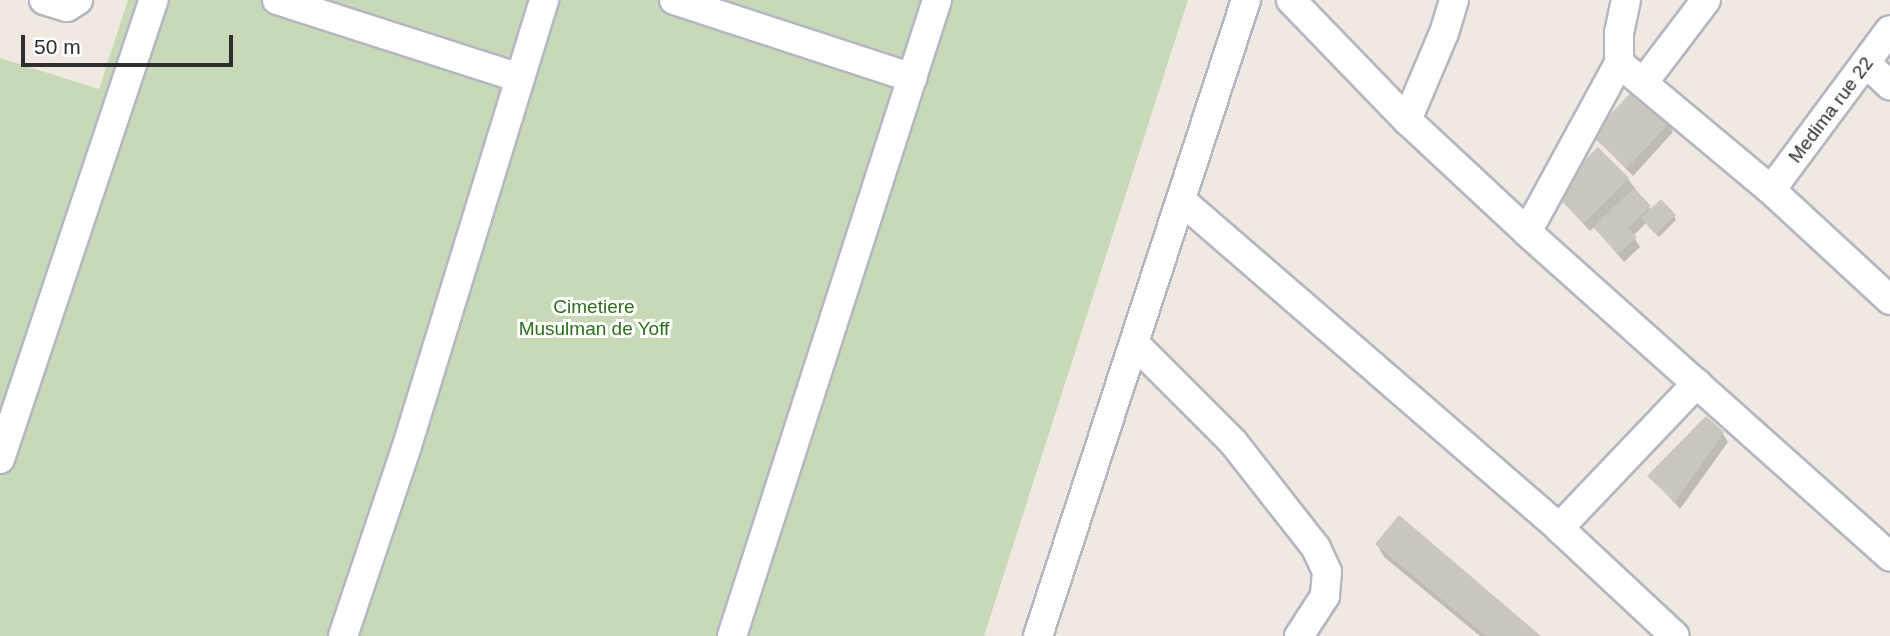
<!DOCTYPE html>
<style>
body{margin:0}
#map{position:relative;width:1890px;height:636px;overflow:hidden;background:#efe9e1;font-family:Helvetica,sans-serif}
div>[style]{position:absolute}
.cemetery>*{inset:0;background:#c8d9b8}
.shadow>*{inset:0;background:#0003}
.building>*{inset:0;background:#cbc7bf;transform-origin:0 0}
.roads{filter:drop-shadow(2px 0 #b4b7c1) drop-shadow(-2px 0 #b4b7c1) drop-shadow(0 2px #b4b7c1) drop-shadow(0 -2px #b4b7c1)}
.minor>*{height:28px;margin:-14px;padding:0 14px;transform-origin:14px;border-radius:14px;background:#fff}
span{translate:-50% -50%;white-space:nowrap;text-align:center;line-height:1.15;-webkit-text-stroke:6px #fff;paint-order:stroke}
.street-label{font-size:19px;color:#2e2e2e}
.park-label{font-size:19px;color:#2c6e1b}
.scale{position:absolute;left:21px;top:35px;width:212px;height:32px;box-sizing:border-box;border:4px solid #2e2e2e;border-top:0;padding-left:9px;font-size:21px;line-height:24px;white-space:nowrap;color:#2e2e2e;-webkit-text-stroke:5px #fff;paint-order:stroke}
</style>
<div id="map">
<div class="cemetery">
<div style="clip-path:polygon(128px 0,1188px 0,984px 636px,0 636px,0 58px,99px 89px)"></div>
</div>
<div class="shadow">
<div style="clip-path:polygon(1668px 123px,1673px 132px,1633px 176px,1594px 136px)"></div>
<div style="clip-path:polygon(1598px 150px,1628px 179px,1652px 211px,1674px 216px,1676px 220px,1659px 237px,1646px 223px,1633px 236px,1640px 247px,1624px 262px,1594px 227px,1590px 231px,1555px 193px)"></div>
<div style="clip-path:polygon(1723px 434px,1728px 442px,1680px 509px,1650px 476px)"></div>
<div style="clip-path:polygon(1377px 544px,1538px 636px,1480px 636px,1384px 557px)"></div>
</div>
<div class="building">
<div style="left:1634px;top:89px;width:49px;height:63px;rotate:43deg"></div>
<div style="left:1598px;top:147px;width:44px;height:64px;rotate:45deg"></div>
<div style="clip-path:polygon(1634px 188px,1651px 206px,1628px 228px,1637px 237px,1618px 254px,1593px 227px)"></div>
<div style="left:1661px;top:199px;width:22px;height:28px;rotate:47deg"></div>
<div style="clip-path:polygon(1706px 416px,1724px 432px,1675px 502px,1647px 476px)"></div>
<div style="clip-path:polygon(1399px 515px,1541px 636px,1486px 636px,1375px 544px)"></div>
</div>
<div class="roads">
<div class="minor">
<div style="left:44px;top:0;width:24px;rotate:17deg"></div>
<div style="left:67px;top:7px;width:13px;rotate:-32deg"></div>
<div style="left:277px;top:0;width:255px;rotate:17.8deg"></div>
<div style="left:674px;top:0;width:251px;rotate:18.1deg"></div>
<div style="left:1291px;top:0;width:167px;rotate:46deg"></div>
<div style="left:1407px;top:120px;width:164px;rotate:43deg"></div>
<div style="left:1527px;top:232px;width:487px;rotate:41.8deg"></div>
<div style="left:1619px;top:63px;width:198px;rotate:39.9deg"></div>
<div style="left:1771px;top:190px;width:162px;rotate:42.7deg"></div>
<div style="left:1866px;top:63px;width:33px;rotate:43deg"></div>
<div style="left:1643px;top:83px;width:104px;rotate:-52.8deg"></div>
<div style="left:1407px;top:120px;width:95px;rotate:-67deg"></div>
<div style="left:1444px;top:33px;width:34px;rotate:-73deg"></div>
<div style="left:1771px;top:190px;width:199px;rotate:-53.4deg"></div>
<div style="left:1182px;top:201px;width:499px;rotate:40.9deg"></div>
<div style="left:1559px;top:528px;width:158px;rotate:43deg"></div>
<div style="left:1527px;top:232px;width:192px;rotate:-61.4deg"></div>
<div style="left:1619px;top:63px;width:30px;rotate:-90deg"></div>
<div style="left:1619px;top:33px;width:34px;rotate:-78deg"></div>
<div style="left:1134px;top:343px;width:140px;rotate:45deg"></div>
<div style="left:1233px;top:442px;width:135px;rotate:51.9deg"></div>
<div style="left:1316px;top:548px;width:26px;rotate:65deg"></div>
<div style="left:1327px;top:572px;width:24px;rotate:95deg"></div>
<div style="left:1325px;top:596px;width:48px;rotate:123deg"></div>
<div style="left:0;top:459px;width:484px;rotate:-71.5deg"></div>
<div style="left:1559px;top:528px;width:200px;rotate:-46.4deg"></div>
<div style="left:343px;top:636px;width:197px;rotate:-71.4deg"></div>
<div style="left:406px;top:449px;width:470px;rotate:-72.9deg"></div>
<div style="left:732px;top:636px;width:668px;rotate:-72.13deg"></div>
<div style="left:1038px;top:636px;width:669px;rotate:-71.89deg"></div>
</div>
</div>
<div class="street-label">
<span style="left:1831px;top:110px;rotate:-53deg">Medima rue 22</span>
</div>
<div class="park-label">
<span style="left:594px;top:318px">Cimetiere<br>Musulman de Yoff</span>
</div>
<div class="scale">50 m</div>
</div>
